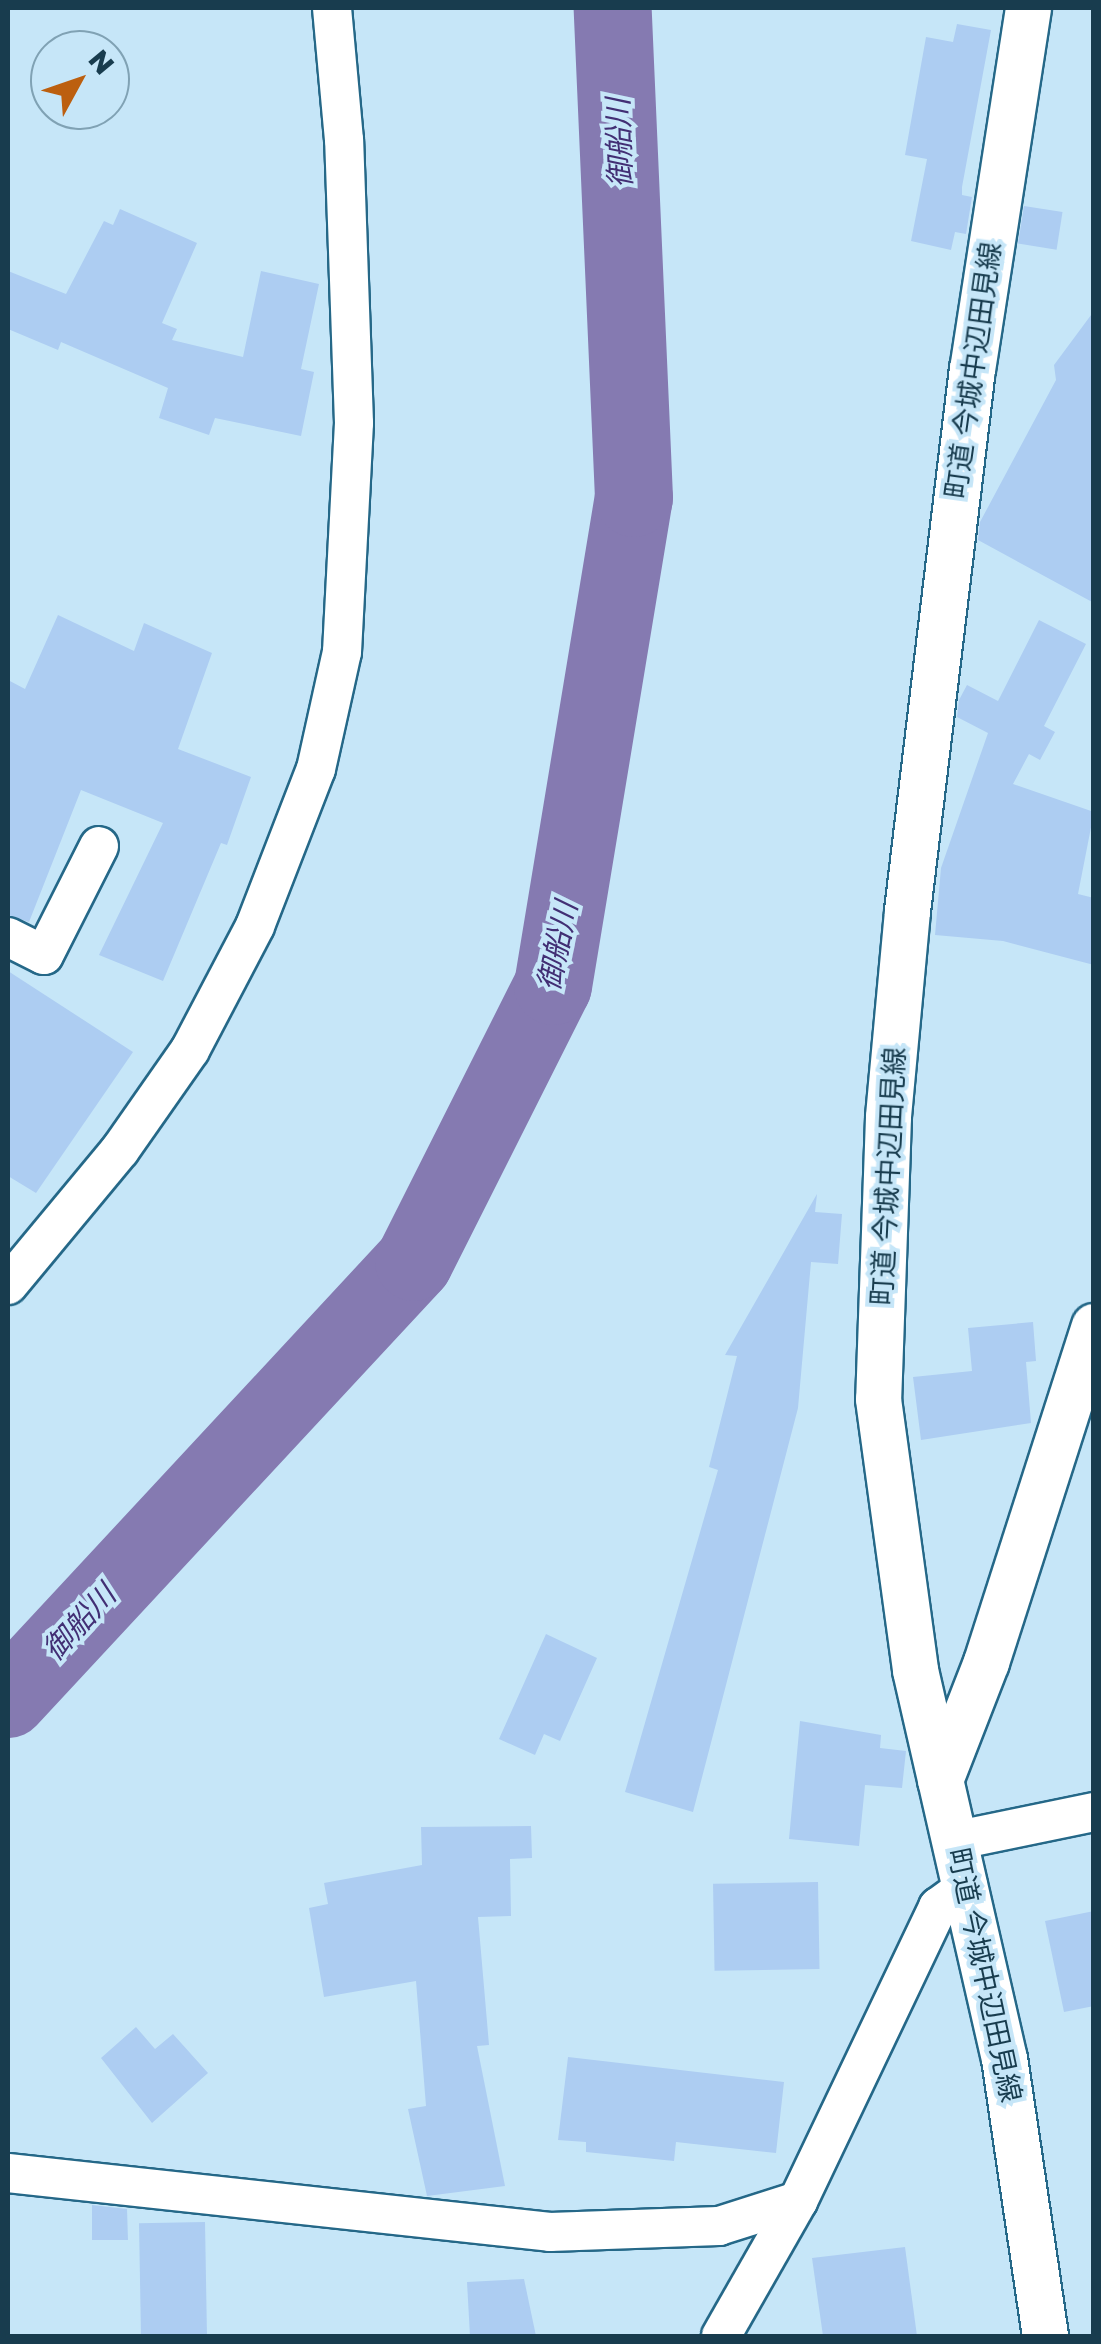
<!DOCTYPE html>
<meta charset="utf-8">
<style>
body{margin:0}
#map{position:relative;width:1101px;height:2344px;overflow:hidden;background:#c6e6f8;font-family:"Golos Text","Noto Sans JP",sans-serif}
div>[style]{position:absolute}
.river>*{height:78px;margin:-39px;padding:0 39px;transform-origin:39px;border-radius:39px;background:#857ab1}
.building>*{inset:0;background:#adcdf2;transform-origin:0 0}
.roads{filter:drop-shadow(2px 0 #256888) drop-shadow(-2px 0 #256888) drop-shadow(0 2px #256888) drop-shadow(0 -2px #256888)}
.minor>*{height:38px;margin:-19px;padding:0 19px;transform-origin:19px;border-radius:19px;background:#fff}
.tertiary>*{height:45px;margin:-22.5px;padding:0 22.5px;transform-origin:22.5px;border-radius:22.5px;background:#fff}
span{translate:-50% -50%;white-space:nowrap;text-align:center;line-height:1.15;-webkit-text-stroke:8px #c6e6f8;paint-order:stroke}
.street-label{font-size:28px;color:#183c4e}
.water-label{font-size:30px;color:#422f74;font-style:italic}
.frame{position:absolute;inset:0;border:10px solid #183c4e;pointer-events:none}
.north{position:absolute;left:30px;top:30px;width:100px;height:100px;box-sizing:border-box;background:#c6e6f8;border:2px solid #80a2b4;border-radius:50%;rotate:50deg;font-size:28px;font-weight:700;line-height:40px;text-align:center;color:#183c4e}
.north::after{content:'';display:block;margin:auto;width:35px;height:45px;background:#bc5f0f;clip-path:polygon(50% 0,100% 100%,50% 72%,0 100%)}
</style>
<div id="map">
<div class="river">
<div style="left:8px;top:1699px;width:596px;rotate:-47.11deg"></div>
<div style="left:414px;top:1262px;width:309px;rotate:-63.3deg"></div>
<div style="left:553px;top:986px;width:495px;rotate:-80.6deg"></div>
<div style="left:634px;top:498px;width:490px;rotate:-92.5deg"></div>
</div>
<div class="building">
<div style="clip-path:polygon(957px 24px,991px 30px,962px 187px,962px 195px,972px 197px,966px 234px,955px 232px,951px 250px,911px 241px,927px 159px,905px 155px,926px 37px,953px 42px)"></div>
<div style="left:1024px;top:206px;width:39px;height:38px;rotate:9deg"></div>
<div style="clip-path:polygon(120px 209px,197px 243px,162px 323px,177px 329px,172px 340px,243px 357px,261px 271px,319px 284px,301px 369px,314px 372px,301px 436px,215px 418px,209px 435px,159px 418px,168px 388px,61px 342px,58px 350px,8px 329px,8px 271px,66px 294px,104px 221px,113px 225px)"></div>
<div style="clip-path:polygon(1094px 311px,1094px 603px,978px 540px,980px 522px,1056px 380px,1054px 365px)"></div>
<div style="clip-path:polygon(58px 615px,134px 651px,144px 623px,212px 653px,178px 749px,251px 777px,227px 845px,221px 843px,163px 981px,99px 955px,163px 823px,81px 790px,29px 922px,8px 915px,8px 680px,25px 689px)"></div>
<div style="clip-path:polygon(1039px 620px,1086px 644px,1044px 726px,1055px 732px,1040px 760px,1029px 754px,1013px 784px,1094px 812px,1078px 894px,1094px 898px,1094px 965px,1003px 941px,935px 935px,941px 868px,988px 733px,957px 717px,959px 700px,967px 685px,998px 701px)"></div>
<div style="clip-path:polygon(8px 971px,133px 1052px,36px 1193px,8px 1176px)"></div>
<div style="clip-path:polygon(817px 1194px,815px 1212px,842px 1214px,838px 1264px,811px 1262px,798px 1408px,693px 1812px,625px 1792px,718px 1470px,709px 1467px,737px 1356px,725px 1355px)"></div>
<div style="clip-path:polygon(1033px 1322px,1036px 1361px,1026px 1362px,1031px 1423px,921px 1440px,913px 1377px,972px 1371px,968px 1328px)"></div>
<div style="clip-path:polygon(546px 1634px,597px 1658px,560px 1741px,544px 1734px,535px 1755px,499px 1739px)"></div>
<div style="clip-path:polygon(800px 1721px,881px 1735px,880px 1748px,906px 1751px,902px 1788px,865px 1785px,859px 1846px,789px 1839px)"></div>
<div style="clip-path:polygon(531px 1826px,532px 1858px,510px 1859px,511px 1916px,478px 1917px,489px 2045px,477px 2046px,505px 2186px,427px 2196px,408px 2109px,426px 2106px,416px 1981px,324px 1997px,309px 1908px,328px 1904px,324px 1883px,422px 1865px,421px 1827px)"></div>
<div style="left:818px;top:1882px;width:87px;height:105px;rotate:89deg"></div>
<div style="clip-path:polygon(1094px 1911px,1094px 2006px,1064px 2012px,1045px 1921px)"></div>
<div style="clip-path:polygon(136px 2027px,155px 2049px,173px 2034px,208px 2073px,152px 2123px,101px 2058px)"></div>
<div style="clip-path:polygon(568px 2057px,784px 2082px,776px 2153px,676px 2142px,674px 2161px,586px 2152px,586px 2142px,558px 2140px)"></div>
<div style="clip-path:polygon(92px 2205px,127px 2209px,128px 2240px,92px 2240px)"></div>
<div style="left:205px;top:2222px;width:114px;height:66px;rotate:89deg"></div>
<div style="clip-path:polygon(905px 2247px,917px 2336px,823px 2336px,812px 2258px)"></div>
<div style="clip-path:polygon(524px 2279px,536px 2336px,470px 2336px,467px 2282px)"></div>
</div>
<div class="roads">
<div class="minor">
<div style="left:8px;top:937px;width:40px;rotate:26.6deg"></div>
<div style="left:44px;top:955px;width:122px;rotate:-63.2deg"></div>
<div style="left:8px;top:1285px;width:175px;rotate:-50.3deg"></div>
<div style="left:120px;top:1150px;width:122px;rotate:-55deg"></div>
<div style="left:190px;top:1050px;width:140px;rotate:-62.3deg"></div>
<div style="left:255px;top:926px;width:168px;rotate:-68.8deg"></div>
<div style="left:316px;top:769px;width:120px;rotate:-77.5deg"></div>
<div style="left:342px;top:652px;width:229px;rotate:-87deg"></div>
<div style="left:354px;top:423px;width:283px;rotate:-92deg"></div>
<div style="left:344px;top:140px;width:133px;rotate:-95.2deg"></div>
<div style="left:958px;top:1840px;width:139px;rotate:-11.6deg"></div>
<div style="left:8px;top:2173px;width:545px;rotate:6.21deg"></div>
<div style="left:550px;top:2232px;width:169px;rotate:-2deg"></div>
<div style="left:719px;top:2226px;width:83px;rotate:-17.6deg"></div>
<div style="left:721px;top:2336px;width:155px;rotate:-60.3deg"></div>
<div style="left:798px;top:2201px;width:326px;rotate:-64.5deg"></div>
<div style="left:938px;top:1907px;width:37px;rotate:-36deg"></div>
</div>
<div class="tertiary">
<div style="left:1028px;top:8px;width:364px;rotate:98.8deg"></div>
<div style="left:972px;top:368px;width:547px;rotate:96.83deg"></div>
<div style="left:907px;top:911px;width:207px;rotate:95.3deg"></div>
<div style="left:888px;top:1117px;width:282px;rotate:92deg"></div>
<div style="left:878px;top:1399px;width:274px;rotate:82.2deg"></div>
<div style="left:915px;top:1670px;width:398px;rotate:77.1deg"></div>
<div style="left:1004px;top:2058px;width:281px;rotate:81.6deg"></div>
<div style="left:940px;top:1780px;width:127px;rotate:-68.7deg"></div>
<div style="left:986px;top:1662px;width:353px;rotate:-72.2deg"></div>
</div>
</div>
<div class="street-label">
<span style="left:973px;top:370px;rotate:-82deg">町道 今城中辺田見線</span>
<span style="left:888px;top:1176px;rotate:-87deg">町道 今城中辺田見線</span>
<span style="left:985px;top:1975px;rotate:78deg">町道 今城中辺田見線</span>
</div>
<div class="water-label">
<span style="left:619px;top:143px;rotate:-92deg">御船川</span>
<span style="left:557px;top:946px;rotate:-78deg">御船川</span>
<span style="left:79px;top:1622px;rotate:-47deg">御船川</span>
</div>
<div class="frame"></div>
<div class="north">N</div>
</div>
